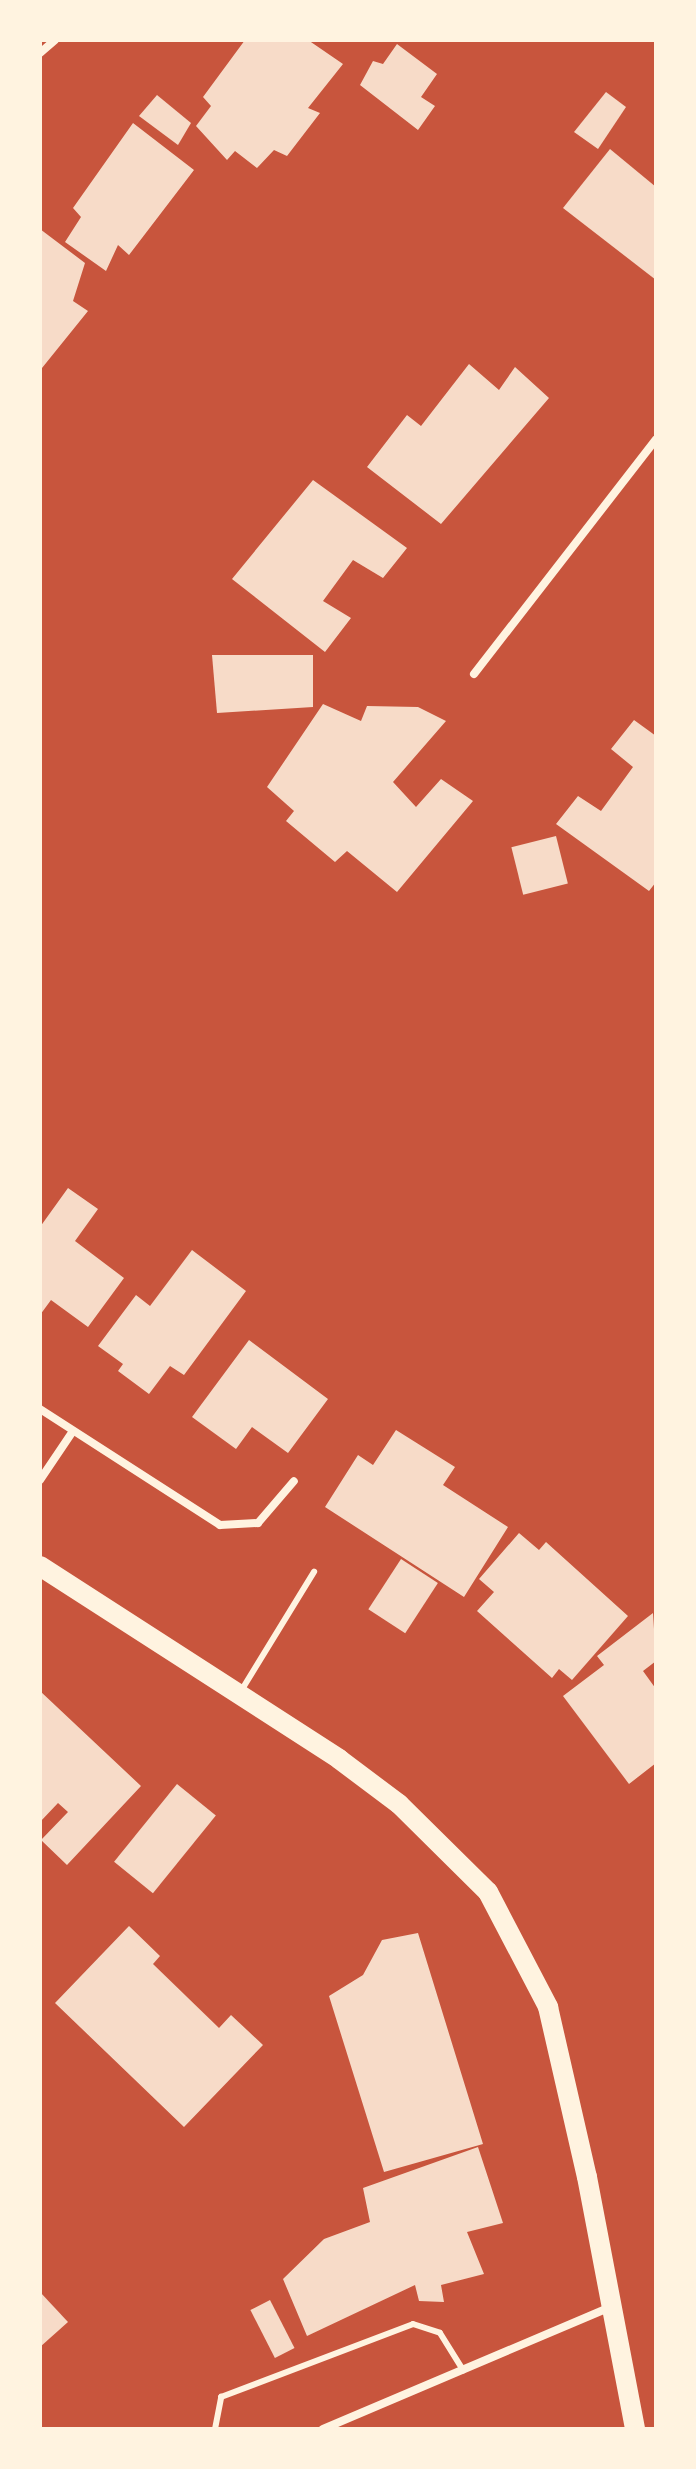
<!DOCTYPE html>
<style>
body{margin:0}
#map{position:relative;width:696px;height:2469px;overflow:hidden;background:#c8553d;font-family:Overpass,sans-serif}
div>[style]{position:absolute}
.building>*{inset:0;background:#f7dbc8;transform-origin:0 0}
.service>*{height:6px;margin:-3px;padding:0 3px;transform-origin:3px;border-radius:3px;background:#fff3e0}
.minor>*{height:8px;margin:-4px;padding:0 4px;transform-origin:4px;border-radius:4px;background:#fff3e0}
.primary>*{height:20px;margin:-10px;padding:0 10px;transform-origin:10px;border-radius:10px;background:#fff3e0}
span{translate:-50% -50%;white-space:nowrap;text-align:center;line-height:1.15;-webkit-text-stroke:7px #fff3e0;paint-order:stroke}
.frame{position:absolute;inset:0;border:42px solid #fff3e0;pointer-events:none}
</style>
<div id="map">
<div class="building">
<div style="clip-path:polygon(245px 40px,308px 40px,343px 64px,308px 108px,320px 113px,287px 156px,274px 150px,257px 168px,235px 151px,227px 160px,196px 126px,211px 106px,203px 97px)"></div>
<div style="clip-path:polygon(397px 44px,437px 74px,421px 97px,435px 106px,418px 130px,360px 85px,373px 61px,383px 64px)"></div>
<div style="clip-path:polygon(606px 92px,626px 107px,598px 149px,574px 132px)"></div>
<div style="clip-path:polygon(157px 95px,191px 123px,178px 145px,139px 116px)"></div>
<div style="clip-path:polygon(133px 123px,194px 170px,129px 255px,118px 245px,106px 271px,65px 242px,81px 217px,73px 208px)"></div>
<div style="clip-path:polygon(610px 149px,656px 187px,656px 280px,563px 208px)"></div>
<div style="clip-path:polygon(40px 229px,85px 263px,73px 301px,88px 311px,42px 368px)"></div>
<div style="clip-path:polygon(469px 364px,499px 390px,515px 367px,549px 398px,441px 524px,367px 467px,407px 415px,421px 426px)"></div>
<div style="clip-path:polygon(313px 480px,407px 548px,383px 578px,353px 560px,323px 601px,351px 618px,325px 652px,232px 579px)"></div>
<div style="clip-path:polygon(212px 655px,313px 655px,313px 707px,217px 713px)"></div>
<div style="clip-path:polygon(323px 704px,361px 721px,367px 706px,418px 707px,446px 721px,393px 782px,416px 807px,441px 779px,473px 801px,397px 892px,347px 851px,335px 862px,286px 821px,294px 811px,267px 787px)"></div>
<div style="clip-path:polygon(634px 720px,656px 736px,656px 882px,649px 891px,556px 824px,578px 796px,601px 811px,633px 767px,611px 749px)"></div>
<div style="left:556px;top:836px;width:49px;height:46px;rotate:76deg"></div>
<div style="clip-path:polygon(68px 1188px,98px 1209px,75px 1241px,124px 1278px,88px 1327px,51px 1300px,40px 1315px,40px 1227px)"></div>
<div style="clip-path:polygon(192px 1250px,246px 1291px,184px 1375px,170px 1366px,149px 1394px,118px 1371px,123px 1364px,98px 1346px,136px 1295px,150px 1306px)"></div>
<div style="clip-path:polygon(249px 1340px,328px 1399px,288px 1453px,252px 1427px,236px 1449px,192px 1417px)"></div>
<div style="clip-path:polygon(396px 1430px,455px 1467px,443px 1485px,508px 1527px,464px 1597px,325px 1507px,358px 1455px,373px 1465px)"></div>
<div style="clip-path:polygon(519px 1533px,539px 1550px,546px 1542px,628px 1616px,572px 1680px,559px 1669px,552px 1678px,477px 1611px,494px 1592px,479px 1579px)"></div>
<div style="left:401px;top:1559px;width:44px;height:60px;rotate:33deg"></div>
<div style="clip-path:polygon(653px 1613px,656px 1661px,643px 1671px,656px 1689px,656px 1763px,629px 1784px,563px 1696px,604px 1665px,597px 1656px)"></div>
<div style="clip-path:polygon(40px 1691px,141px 1786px,67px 1865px,41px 1840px,68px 1812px,58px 1803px,40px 1822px)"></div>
<div style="left:177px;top:1784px;width:50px;height:100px;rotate:39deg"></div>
<div style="clip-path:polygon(129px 1926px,160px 1956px,153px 1964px,219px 2028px,231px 2015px,263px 2045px,184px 2127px,55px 2003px)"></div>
<div style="clip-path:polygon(418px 1933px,483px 2144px,384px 2172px,329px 1996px,363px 1975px,382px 1940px)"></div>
<div style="clip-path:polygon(478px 2147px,503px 2223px,467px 2232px,484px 2274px,441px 2285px,444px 2302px,419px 2301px,415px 2285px,307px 2336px,283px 2279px,324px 2239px,370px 2222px,363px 2188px)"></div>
<div style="clip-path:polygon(40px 2292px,68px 2322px,40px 2347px)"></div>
<div style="left:270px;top:2300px;width:54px;height:22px;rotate:63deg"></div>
</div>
<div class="service">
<div style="left:241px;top:1691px;width:140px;rotate:-58.5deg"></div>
<div style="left:215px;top:2429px;width:33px;rotate:-79deg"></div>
<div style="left:221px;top:2397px;width:205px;rotate:-20.8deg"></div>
<div style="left:413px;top:2324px;width:28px;rotate:18deg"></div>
<div style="left:440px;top:2333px;width:44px;rotate:58.1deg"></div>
</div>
<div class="minor">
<div style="left:40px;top:53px;width:20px;rotate:-41deg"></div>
<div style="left:474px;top:674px;width:297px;rotate:-52.2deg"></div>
<div style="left:40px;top:1409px;width:214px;rotate:32.8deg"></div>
<div style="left:220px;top:1525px;width:38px;rotate:-3deg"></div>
<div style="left:258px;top:1523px;width:55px;rotate:-49.4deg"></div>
<div style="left:40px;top:1480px;width:59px;rotate:-56deg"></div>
<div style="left:323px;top:2429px;width:313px;rotate:-23deg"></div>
</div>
<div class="primary">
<div style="left:40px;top:1566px;width:356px;rotate:32.8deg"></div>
<div style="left:339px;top:1759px;width:75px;rotate:36.9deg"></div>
<div style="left:399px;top:1804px;width:125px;rotate:44.7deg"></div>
<div style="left:488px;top:1892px;width:130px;rotate:62.4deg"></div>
<div style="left:548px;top:2007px;width:174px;rotate:77.1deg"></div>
<div style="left:587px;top:2177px;width:257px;rotate:79.2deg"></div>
</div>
<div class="frame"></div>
</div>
